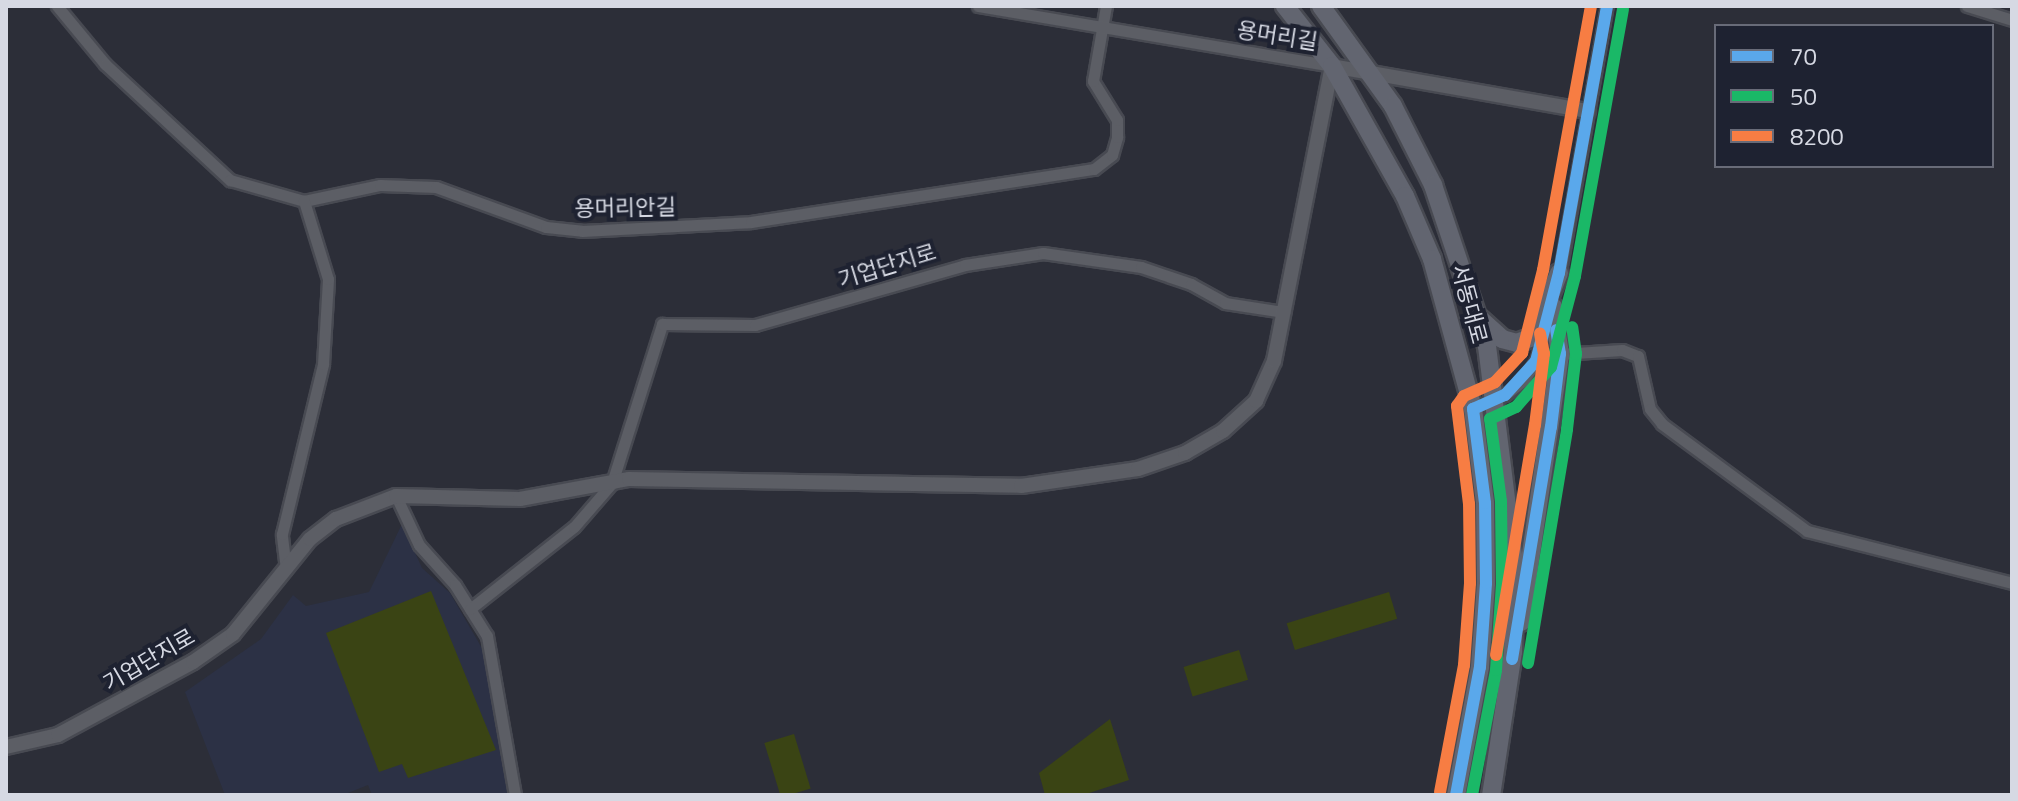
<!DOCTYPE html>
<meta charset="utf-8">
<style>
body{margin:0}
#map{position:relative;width:2018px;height:801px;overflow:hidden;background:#2c2e38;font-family:"Titillium Web","Noto Sans KR",sans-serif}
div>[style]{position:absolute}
.built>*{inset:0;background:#2c3145}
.green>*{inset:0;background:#3a4414;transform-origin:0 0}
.roads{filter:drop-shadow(2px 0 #484a52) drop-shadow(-2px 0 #484a52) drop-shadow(0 2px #484a52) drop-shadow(0 -2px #484a52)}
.minor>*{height:11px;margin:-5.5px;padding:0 5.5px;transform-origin:5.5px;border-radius:5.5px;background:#5c5e65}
.tertiary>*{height:14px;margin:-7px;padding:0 7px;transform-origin:7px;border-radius:7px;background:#5c5e65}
.primary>*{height:18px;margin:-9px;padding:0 9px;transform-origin:9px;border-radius:9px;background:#626570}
.bus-1>*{height:12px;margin:-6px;padding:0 6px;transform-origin:6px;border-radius:6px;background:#5aa8eb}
.bus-2>*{height:12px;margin:-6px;padding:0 6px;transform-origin:6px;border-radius:6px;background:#1ab867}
.bus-3>*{height:12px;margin:-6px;padding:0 6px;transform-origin:6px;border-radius:6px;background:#f77d43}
span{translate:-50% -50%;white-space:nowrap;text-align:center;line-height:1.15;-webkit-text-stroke:8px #1e2231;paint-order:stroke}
.street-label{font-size:22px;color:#d6d9e3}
.frame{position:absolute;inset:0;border:8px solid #d6d9e3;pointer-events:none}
.legend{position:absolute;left:1714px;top:24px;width:280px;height:144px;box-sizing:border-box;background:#1e2231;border:2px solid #686b78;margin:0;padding:10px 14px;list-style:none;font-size:24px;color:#d6d9e3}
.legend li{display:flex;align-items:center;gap:16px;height:40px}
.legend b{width:40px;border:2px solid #686b78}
</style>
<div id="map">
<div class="built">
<div style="clip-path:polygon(402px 524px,422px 568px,450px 593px,483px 650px,511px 795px,372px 795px,368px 785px,343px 795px,225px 795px,185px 692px,261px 639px,293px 595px,306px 606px,369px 592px)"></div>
</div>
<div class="green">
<div style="clip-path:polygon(431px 591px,496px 750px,408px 778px,402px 764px,379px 772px,326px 633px)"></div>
<div style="left:1389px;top:592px;width:28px;height:107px;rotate:73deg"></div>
<div style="left:1239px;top:650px;width:31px;height:58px;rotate:73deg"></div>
<div style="clip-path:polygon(1110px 719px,1129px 780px,1083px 795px,1045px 795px,1039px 773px)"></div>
<div style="left:794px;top:734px;width:57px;height:31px;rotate:73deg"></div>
</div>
<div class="roads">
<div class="minor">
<div style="left:57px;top:6px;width:75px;rotate:50.4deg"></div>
<div style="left:105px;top:64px;width:171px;rotate:42.9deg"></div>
<div style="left:230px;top:180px;width:77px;rotate:15.8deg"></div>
<div style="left:304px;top:201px;width:78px;rotate:-11.9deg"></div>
<div style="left:380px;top:185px;width:56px;rotate:2deg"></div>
<div style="left:436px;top:187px;width:117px;rotate:20deg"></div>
<div style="left:546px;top:227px;width:36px;rotate:6deg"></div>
<div style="left:582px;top:231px;width:169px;rotate:-3deg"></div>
<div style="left:751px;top:222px;width:347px;rotate:-8.8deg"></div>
<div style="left:1094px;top:169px;width:23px;rotate:-38deg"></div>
<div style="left:1112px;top:155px;width:19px;rotate:-74deg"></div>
<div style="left:1117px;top:137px;width:17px;rotate:-90deg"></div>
<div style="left:1117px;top:120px;width:46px;rotate:-121.6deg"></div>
<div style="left:1093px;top:81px;width:76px;rotate:-80.2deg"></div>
<div style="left:978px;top:6px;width:359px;rotate:9.6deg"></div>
<div style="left:1967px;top:6px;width:47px;rotate:17.3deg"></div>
<div style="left:1559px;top:277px;width:275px;rotate:-80deg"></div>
<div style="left:1560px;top:354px;width:62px;rotate:-3.7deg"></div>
<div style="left:1622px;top:350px;width:17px;rotate:21deg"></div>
<div style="left:1638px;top:356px;width:54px;rotate:77.2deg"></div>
<div style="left:1650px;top:409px;width:19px;rotate:51deg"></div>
<div style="left:1662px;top:424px;width:180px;rotate:36.4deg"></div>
<div style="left:1807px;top:531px;width:211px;rotate:14.2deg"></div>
<div style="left:1473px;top:409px;width:35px;rotate:-24deg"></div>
<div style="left:1505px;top:395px;width:24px;rotate:-38deg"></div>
<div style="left:1524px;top:380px;width:22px;rotate:-58deg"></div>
<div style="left:1536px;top:361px;width:46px;rotate:-73.5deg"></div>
<div style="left:396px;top:496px;width:54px;rotate:64.9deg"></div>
<div style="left:419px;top:545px;width:54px;rotate:48deg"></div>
<div style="left:455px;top:585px;width:60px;rotate:57.9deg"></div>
<div style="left:487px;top:636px;width:161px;rotate:80deg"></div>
<div style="left:286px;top:569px;width:35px;rotate:-97deg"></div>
<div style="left:282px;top:534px;width:175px;rotate:-76.4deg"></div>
<div style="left:323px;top:364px;width:85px;rotate:-86.6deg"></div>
<div style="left:328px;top:279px;width:82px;rotate:-107.1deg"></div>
<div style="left:470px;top:609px;width:132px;rotate:-38.3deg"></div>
<div style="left:574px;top:527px;width:58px;rotate:-49.2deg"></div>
<div style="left:612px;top:483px;width:167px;rotate:-72.5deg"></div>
<div style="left:662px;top:324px;width:93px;rotate:0.6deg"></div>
<div style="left:755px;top:325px;width:218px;rotate:-15.9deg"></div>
<div style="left:965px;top:265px;width:79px;rotate:-8.7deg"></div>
<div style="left:1043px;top:253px;width:99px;rotate:8.1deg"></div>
<div style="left:1141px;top:267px;width:53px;rotate:18.8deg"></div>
<div style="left:1191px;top:284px;width:39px;rotate:29deg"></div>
<div style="left:1225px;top:303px;width:60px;rotate:8.7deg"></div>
</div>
<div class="tertiary">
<div style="left:6px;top:747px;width:53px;rotate:-13deg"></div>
<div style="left:58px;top:735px;width:153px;rotate:-28.4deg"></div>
<div style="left:193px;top:662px;width:49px;rotate:-35deg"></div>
<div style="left:233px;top:634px;width:122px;rotate:-51deg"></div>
<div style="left:310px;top:539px;width:33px;rotate:-38deg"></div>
<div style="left:336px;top:519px;width:64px;rotate:-21deg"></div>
<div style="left:396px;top:496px;width:124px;rotate:1.4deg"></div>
<div style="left:520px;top:499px;width:111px;rotate:-10.4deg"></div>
<div style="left:629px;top:479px;width:392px;rotate:1deg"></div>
<div style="left:1021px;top:486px;width:118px;rotate:-8.3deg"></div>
<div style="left:1138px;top:469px;width:50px;rotate:-18.8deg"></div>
<div style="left:1185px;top:453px;width:44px;rotate:-30.1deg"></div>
<div style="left:1223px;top:431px;width:45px;rotate:-42.3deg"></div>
<div style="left:1256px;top:401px;width:44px;rotate:-65.8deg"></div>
<div style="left:1274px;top:361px;width:301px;rotate:-78.9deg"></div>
<div style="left:1332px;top:66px;width:260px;rotate:10deg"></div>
</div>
<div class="primary">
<div style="left:1285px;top:6px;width:76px;rotate:51.9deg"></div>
<div style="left:1332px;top:66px;width:149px;rotate:60.7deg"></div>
<div style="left:1405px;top:196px;width:69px;rotate:66.8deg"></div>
<div style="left:1432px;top:259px;width:156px;rotate:74.7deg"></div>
<div style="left:1473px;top:409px;width:95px;rotate:82.7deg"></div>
<div style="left:1485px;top:503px;width:80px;rotate:89.3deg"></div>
<div style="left:1486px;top:583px;width:84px;rotate:94.1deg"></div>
<div style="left:1480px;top:667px;width:130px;rotate:100.6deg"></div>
<div style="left:1321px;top:6px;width:123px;rotate:54.2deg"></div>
<div style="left:1393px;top:106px;width:89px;rotate:63.1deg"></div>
<div style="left:1433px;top:185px;width:170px;rotate:71.5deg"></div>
<div style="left:1487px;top:346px;width:219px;rotate:82.9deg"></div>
<div style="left:1514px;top:563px;width:89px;rotate:90.6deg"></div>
<div style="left:1513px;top:652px;width:145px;rotate:98.7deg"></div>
<div style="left:1479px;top:318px;width:31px;rotate:42deg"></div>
<div style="left:1502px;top:339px;width:16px;rotate:15deg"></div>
<div style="left:1517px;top:343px;width:17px;rotate:-21deg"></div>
<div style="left:1533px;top:337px;width:69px;rotate:-67.9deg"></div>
<div style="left:1521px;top:622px;width:271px;rotate:-81.7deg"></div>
<div style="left:1560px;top:354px;width:48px;rotate:-98.5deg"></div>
</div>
</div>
<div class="bus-1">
<div style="left:1512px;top:659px;width:235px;rotate:-80.5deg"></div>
<div style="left:1551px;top:427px;width:74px;rotate:-83deg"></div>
<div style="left:1560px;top:354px;width:24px;rotate:-99deg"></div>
<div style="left:1456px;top:795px;width:130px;rotate:-79.4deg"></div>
<div style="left:1480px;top:667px;width:84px;rotate:-85.9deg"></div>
<div style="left:1486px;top:583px;width:80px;rotate:-90.7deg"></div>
<div style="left:1485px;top:503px;width:95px;rotate:-97.3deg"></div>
<div style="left:1473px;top:409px;width:35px;rotate:-24deg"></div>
<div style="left:1505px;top:395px;width:46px;rotate:-47.6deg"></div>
<div style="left:1536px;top:361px;width:91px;rotate:-75.4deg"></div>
<div style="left:1559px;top:273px;width:271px;rotate:-79.8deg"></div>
</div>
<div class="bus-2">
<div style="left:1528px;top:663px;width:237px;rotate:-80.5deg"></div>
<div style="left:1567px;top:429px;width:76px;rotate:-83.2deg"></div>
<div style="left:1576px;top:354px;width:27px;rotate:-98deg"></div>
<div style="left:1472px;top:795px;width:127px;rotate:-79.1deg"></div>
<div style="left:1496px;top:670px;width:86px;rotate:-86deg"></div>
<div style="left:1502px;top:584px;width:83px;rotate:-90.7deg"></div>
<div style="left:1501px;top:501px;width:83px;rotate:-97.6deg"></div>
<div style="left:1490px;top:419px;width:29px;rotate:-25deg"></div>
<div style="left:1516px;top:407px;width:53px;rotate:-48.8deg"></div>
<div style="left:1551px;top:367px;width:94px;rotate:-75.2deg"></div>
<div style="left:1575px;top:276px;width:271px;rotate:-79.8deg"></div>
</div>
<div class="bus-3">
<div style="left:1496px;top:655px;width:233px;rotate:-80.4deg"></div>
<div style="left:1535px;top:425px;width:72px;rotate:-82.8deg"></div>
<div style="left:1544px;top:354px;width:21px;rotate:-101deg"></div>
<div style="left:1440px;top:792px;width:129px;rotate:-79.3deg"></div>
<div style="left:1464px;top:665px;width:82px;rotate:-85.8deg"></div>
<div style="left:1470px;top:583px;width:79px;rotate:-90.7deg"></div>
<div style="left:1469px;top:504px;width:99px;rotate:-97deg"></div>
<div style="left:1457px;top:406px;width:12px;rotate:-55deg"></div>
<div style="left:1464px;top:396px;width:34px;rotate:-24deg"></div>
<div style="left:1495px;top:382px;width:40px;rotate:-47deg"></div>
<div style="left:1522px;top:353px;width:86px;rotate:-75.8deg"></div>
<div style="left:1543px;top:270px;width:268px;rotate:-79.7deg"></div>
</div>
<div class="street-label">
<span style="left:1277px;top:36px;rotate:9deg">용머리길</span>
<span style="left:625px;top:208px;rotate:-1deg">용머리안길</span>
<span style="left:887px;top:266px;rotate:-17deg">기업단지로</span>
<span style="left:1469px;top:304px;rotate:75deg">서동대로</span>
<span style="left:149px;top:660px;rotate:-30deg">기업단지로</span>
</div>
<div class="frame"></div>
<ul class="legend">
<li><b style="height:10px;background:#5aa8eb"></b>70</li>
<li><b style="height:10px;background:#1ab867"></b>50</li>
<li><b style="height:10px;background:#f77d43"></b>8200</li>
</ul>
</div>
